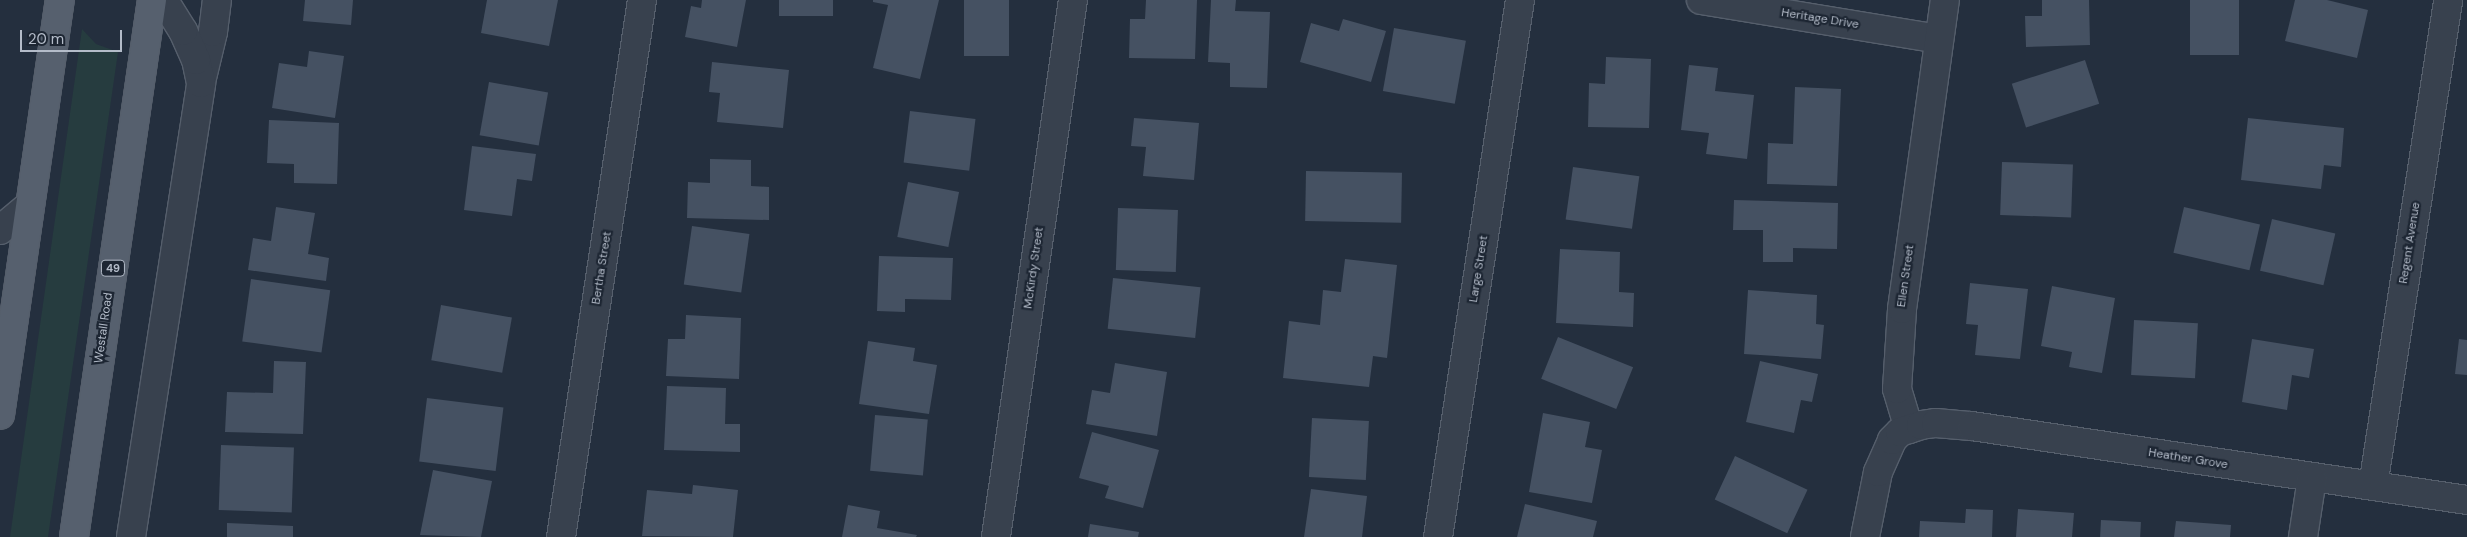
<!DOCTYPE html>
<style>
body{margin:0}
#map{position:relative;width:2467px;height:537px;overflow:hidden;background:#242f3e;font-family:"DM Sans",sans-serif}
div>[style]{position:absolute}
.green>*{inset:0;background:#263c3f}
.building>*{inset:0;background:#455162;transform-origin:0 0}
.roads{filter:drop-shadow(1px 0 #565f6c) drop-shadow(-1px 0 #565f6c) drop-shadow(0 1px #565f6c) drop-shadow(0 -1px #565f6c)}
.street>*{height:28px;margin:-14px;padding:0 14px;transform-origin:14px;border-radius:14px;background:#38414e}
.primary>*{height:28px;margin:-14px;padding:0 14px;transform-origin:14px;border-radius:14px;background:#56606e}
span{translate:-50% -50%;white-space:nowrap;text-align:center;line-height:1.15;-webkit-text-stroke:4.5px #1d2633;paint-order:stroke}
.shield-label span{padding:1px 4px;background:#1d2633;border:1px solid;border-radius:4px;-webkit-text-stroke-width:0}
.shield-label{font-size:11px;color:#b4bcc9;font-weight:700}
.street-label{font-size:12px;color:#b4bcc9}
.scale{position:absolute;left:20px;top:30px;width:102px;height:22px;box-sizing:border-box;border:2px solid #b4bcc9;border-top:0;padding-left:6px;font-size:15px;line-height:18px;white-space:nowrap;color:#b4bcc9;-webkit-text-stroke:4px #1d2633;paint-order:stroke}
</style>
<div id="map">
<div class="green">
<div style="clip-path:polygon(82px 29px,96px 44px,118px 52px,48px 537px,10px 537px)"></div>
</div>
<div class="building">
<div style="clip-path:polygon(305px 0,353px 0,351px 25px,303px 21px)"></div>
<div style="clip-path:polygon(487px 0,558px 0,549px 46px,481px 33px)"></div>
<div style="clip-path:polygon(702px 0,746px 0,737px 47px,685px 37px,691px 6px,701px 8px)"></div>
<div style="left:779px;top:0;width:54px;height:16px"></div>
<div style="clip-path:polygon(873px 0,939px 0,920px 79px,873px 68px,888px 5px,873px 2px)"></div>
<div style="left:964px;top:0;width:45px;height:56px"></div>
<div style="clip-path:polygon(1146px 0,1197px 0,1195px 59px,1129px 58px,1130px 19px,1145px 19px)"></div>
<div style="clip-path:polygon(1211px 0,1236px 0,1235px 11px,1270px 12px,1267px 88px,1230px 87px,1230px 63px,1208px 62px)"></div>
<div style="clip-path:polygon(2042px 0,2089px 0,2090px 45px,2026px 47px,2025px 16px,2042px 16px)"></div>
<div style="left:2190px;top:0;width:49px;height:55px"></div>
<div style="clip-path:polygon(2295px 0,2327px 0,2368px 10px,2357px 58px,2285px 41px)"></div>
<div style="clip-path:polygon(1343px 19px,1386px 31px,1371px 82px,1300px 62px,1311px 23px,1339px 31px)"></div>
<div style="left:1394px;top:28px;width:73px;height:64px;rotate:10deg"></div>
<div style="clip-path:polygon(309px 51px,344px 56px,335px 118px,272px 108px,279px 63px,307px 67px)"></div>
<div style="clip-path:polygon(1606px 57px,1651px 59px,1649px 128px,1588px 127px,1589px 83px,1605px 84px)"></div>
<div style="left:2085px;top:60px;width:46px;height:77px;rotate:72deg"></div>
<div style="clip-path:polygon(712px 62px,789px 70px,783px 128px,717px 122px,720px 93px,709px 92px)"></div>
<div style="clip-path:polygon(1689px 65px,1718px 68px,1715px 91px,1754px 95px,1747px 159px,1706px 154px,1709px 133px,1681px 130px)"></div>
<div style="left:489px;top:82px;width:60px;height:54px;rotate:10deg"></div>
<div style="clip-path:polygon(1795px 87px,1841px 89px,1837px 186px,1767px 184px,1768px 143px,1793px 144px)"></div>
<div style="left:910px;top:111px;width:66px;height:52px;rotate:7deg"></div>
<div style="clip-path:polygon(1134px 118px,1199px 123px,1194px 180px,1143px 176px,1146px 147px,1131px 146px)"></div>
<div style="clip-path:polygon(2248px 118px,2344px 128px,2341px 167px,2324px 165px,2321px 189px,2241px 180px)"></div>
<div style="clip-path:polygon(269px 120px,339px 123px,337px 184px,294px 183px,294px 164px,267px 163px)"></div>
<div style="clip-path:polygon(472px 146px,536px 154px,532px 181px,517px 179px,512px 216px,464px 210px)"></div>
<div style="clip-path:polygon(710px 159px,751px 160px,751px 186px,769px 187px,769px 220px,687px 218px,688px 182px,710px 183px)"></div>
<div style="left:2002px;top:162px;width:71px;height:53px;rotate:2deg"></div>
<div style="left:1573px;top:167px;width:67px;height:53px;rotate:8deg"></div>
<div style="left:1306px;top:171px;width:96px;height:50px;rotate:1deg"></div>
<div style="left:908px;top:182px;width:52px;height:56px;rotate:11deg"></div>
<div style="clip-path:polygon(1734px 200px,1838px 203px,1837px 249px,1793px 248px,1793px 262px,1763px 262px,1763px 230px,1733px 230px)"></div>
<div style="clip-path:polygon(276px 207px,315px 213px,308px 254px,329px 258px,326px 281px,248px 270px,253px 238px,271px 241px)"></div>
<div style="left:2184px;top:207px;width:78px;height:47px;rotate:13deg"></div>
<div style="left:1118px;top:208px;width:60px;height:62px;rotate:2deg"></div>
<div style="left:2272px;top:219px;width:65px;height:53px;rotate:13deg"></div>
<div style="left:692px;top:226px;width:58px;height:59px;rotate:8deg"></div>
<div style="clip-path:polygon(1560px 249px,1620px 252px,1619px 292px,1634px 293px,1633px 327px,1556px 323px)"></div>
<div style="clip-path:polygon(879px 256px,953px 258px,951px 300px,905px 299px,905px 312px,877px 311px)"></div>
<div style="clip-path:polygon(1345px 259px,1397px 265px,1387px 358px,1373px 356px,1369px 387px,1283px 378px,1289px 321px,1320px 325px,1323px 290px,1341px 292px)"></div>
<div style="left:1113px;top:278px;width:88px;height:51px;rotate:6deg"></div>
<div style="left:251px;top:279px;width:80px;height:63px;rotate:8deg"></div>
<div style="clip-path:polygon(1970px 283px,2028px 289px,2020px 359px,1975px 355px,1978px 325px,1966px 324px)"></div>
<div style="clip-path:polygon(2052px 286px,2115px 298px,2102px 373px,2069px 367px,2072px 352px,2041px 346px)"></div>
<div style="clip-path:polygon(1748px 290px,1817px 295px,1816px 324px,1824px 325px,1821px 359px,1744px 354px)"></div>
<div style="left:441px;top:305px;width:72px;height:56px;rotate:10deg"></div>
<div style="clip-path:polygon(686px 315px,741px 318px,739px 379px,666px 376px,668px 339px,685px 339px)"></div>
<div style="left:2134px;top:320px;width:64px;height:55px;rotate:3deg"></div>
<div style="left:1558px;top:337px;width:81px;height:45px;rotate:22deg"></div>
<div style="clip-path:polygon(2252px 339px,2314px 349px,2309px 378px,2292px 375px,2287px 410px,2242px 402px)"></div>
<div style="clip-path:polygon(2459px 339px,2467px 340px,2467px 375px,2455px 374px)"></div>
<div style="clip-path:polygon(868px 341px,915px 348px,913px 361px,937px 365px,929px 414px,859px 404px)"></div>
<div style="clip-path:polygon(274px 361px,306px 362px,303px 434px,225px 432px,227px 392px,273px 393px)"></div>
<div style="clip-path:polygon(1760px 361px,1818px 374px,1812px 402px,1801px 400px,1794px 433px,1746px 422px)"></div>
<div style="clip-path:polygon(1115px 363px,1167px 372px,1157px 436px,1086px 424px,1092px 390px,1110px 393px)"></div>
<div style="clip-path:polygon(667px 386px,726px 388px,725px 424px,740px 424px,740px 452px,664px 450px)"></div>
<div style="left:427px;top:398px;width:77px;height:64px;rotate:7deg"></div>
<div style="clip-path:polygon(1543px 413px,1590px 422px,1585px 447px,1602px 450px,1592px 503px,1529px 492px)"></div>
<div style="left:875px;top:415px;width:53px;height:56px;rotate:5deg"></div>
<div style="left:1312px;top:418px;width:57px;height:59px;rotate:3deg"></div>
<div style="clip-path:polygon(1092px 432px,1159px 450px,1143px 508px,1105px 498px,1109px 486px,1079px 478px)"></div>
<div style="left:221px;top:445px;width:73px;height:65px;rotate:2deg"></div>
<div style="left:1735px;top:456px;width:80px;height:48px;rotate:25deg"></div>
<div style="clip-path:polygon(433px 470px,492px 481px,481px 537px,420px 535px)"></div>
<div style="clip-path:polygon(693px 485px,738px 490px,733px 537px,642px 536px,647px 490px,692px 494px)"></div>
<div style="clip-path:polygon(1311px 489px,1367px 496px,1362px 537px,1304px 537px)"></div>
<div style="clip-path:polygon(1525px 504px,1597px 521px,1593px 537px,1517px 537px)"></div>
<div style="clip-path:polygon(848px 505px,880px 511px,877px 528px,917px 535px,916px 537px,842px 537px)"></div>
<div style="clip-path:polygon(1966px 509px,1993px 510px,1992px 537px,1919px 537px,1920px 521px,1965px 523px)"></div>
<div style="clip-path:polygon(2018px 509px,2074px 513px,2072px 537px,2016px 537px)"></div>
<div style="left:2101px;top:520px;width:40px;height:17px;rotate:3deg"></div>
<div style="clip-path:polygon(2176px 521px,2231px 525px,2230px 537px,2174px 537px)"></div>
<div style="clip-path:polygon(227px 523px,293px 526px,293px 537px,227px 537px)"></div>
<div style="clip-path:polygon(1090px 524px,1139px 532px,1138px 537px,1088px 537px)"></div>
</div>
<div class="roads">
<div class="street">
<div style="left:1701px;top:0;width:241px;rotate:9.3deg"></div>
<div style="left:201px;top:82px;width:51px;rotate:-76.5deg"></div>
<div style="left:213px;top:32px;width:32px;rotate:-83deg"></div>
<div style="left:0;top:230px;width:39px;rotate:-40deg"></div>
<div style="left:1909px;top:429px;width:42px;rotate:-106.7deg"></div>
<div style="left:1897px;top:389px;width:80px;rotate:-86.4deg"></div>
<div style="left:1902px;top:309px;width:312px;rotate:-82.1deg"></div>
<div style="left:2373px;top:486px;width:492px;rotate:-81.2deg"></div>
<div style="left:131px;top:537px;width:459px;rotate:-81.2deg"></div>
<div style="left:201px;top:83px;width:24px;rotate:-102deg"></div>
<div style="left:196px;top:60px;width:32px;rotate:-114deg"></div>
<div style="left:183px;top:31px;width:36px;rotate:-122deg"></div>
<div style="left:561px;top:537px;width:543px;rotate:-81.42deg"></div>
<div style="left:996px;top:537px;width:542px;rotate:-81.84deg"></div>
<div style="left:1438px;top:537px;width:543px;rotate:-81.32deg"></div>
<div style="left:1865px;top:537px;width:66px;rotate:-78.7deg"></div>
<div style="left:1878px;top:472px;width:35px;rotate:-66deg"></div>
<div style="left:1892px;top:440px;width:11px;rotate:-45deg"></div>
<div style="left:1900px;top:432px;width:22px;rotate:-18deg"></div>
<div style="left:1921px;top:425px;width:15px;rotate:-8deg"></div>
<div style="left:1936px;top:423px;width:36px;rotate:5deg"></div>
<div style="left:1972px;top:426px;width:501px;rotate:8.5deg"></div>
<div style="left:2303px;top:537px;width:60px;rotate:-81.3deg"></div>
</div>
<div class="primary">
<div style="left:0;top:415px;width:419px;rotate:-81.8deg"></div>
<div style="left:74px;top:537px;width:543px;rotate:-81.74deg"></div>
</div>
</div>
<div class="shield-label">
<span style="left:113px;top:268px">49</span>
</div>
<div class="street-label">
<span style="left:1820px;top:19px;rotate:9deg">Heritage Drive</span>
<span style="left:2410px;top:243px;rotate:-81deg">Regent Avenue</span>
<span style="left:602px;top:268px;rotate:-81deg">Bertha Street</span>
<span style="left:1034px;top:268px;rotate:-82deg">McKirdy Street</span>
<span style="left:1479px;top:269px;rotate:-81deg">Large Street</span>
<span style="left:1906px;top:276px;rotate:-82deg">Ellen Street</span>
<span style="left:104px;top:328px;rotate:-82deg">Westall Road</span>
<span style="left:2188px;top:459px;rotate:9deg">Heather Grove</span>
</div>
<div class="scale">20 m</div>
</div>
